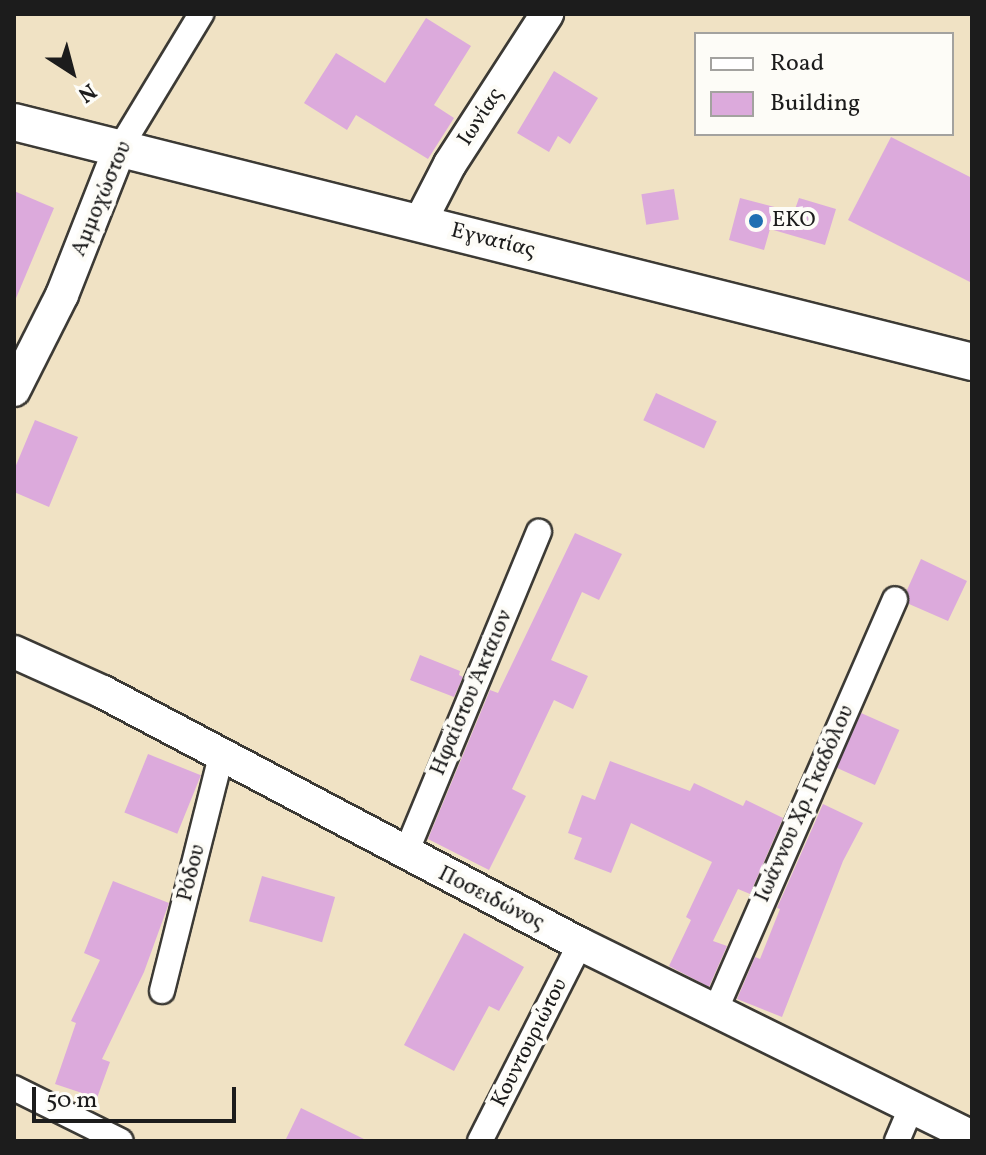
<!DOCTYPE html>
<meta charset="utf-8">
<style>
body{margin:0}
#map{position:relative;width:986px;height:1155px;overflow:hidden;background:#f0e2c4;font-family:Vollkorn,serif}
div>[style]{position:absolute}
.building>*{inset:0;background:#dcaadc;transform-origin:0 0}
.roads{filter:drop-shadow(2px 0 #3c3a35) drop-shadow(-2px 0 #3c3a35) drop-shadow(0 2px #3c3a35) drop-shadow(0 -2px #3c3a35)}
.minor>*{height:24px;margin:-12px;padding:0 12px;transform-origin:12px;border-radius:12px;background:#fff}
.tertiary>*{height:32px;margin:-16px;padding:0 16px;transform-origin:16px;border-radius:16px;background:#fff}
.secondary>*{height:36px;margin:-18px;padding:0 18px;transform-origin:18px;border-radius:18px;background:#fff}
.dots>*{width:22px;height:22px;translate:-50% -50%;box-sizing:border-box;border:4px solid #fdfcf7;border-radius:50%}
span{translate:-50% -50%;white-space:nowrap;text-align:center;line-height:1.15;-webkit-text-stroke:8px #fdfcf7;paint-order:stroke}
.street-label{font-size:22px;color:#1c1c1c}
.poi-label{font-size:22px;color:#1c1c1c}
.left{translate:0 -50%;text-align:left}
.frame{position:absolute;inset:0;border:16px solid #1c1c1c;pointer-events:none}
.legend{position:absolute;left:694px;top:32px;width:260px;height:104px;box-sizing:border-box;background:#fdfcf7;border:2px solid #a3a29f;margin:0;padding:10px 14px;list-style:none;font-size:24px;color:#1c1c1c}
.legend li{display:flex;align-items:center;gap:16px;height:40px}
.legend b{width:40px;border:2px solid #a3a29f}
.north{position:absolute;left:32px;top:32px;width:80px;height:80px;-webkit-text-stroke:6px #fdfcf7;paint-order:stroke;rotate:144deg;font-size:22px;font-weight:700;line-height:32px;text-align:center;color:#1c1c1c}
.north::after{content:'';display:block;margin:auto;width:28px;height:36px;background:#1c1c1c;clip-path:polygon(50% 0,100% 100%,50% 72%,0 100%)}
.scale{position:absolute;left:32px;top:1087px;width:204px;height:36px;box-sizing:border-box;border:4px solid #1c1c1c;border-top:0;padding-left:10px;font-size:24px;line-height:28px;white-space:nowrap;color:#1c1c1c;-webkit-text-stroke:6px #fdfcf7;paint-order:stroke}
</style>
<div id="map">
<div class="building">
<div style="clip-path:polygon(426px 18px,471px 46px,434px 105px,454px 118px,428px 159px,356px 115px,347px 130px,304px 103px,336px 53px,385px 83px)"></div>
<div style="clip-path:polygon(554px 71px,598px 98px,570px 144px,558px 136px,549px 152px,517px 133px)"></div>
<div style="clip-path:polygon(891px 137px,972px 178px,972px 283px,848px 220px)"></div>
<div style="left:674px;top:189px;width:31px;height:33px;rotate:81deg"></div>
<div style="clip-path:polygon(14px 191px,54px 208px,14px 303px)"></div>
<div style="clip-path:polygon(740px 198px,794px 212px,799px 198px,836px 209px,825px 245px,770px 229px,764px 250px,729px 240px)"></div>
<div style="left:656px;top:393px;width:67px;height:30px;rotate:25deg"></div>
<div style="clip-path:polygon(35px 420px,78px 437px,49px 507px,14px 492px,14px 470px)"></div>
<div style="clip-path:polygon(575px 533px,622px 554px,599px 600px,582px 592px,551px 660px,588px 676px,573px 709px,554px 700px,512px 789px,526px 796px,489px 870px,428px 839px,490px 690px,498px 693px)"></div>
<div style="clip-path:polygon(921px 559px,967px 581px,948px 621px,909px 604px,907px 590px)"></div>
<div style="clip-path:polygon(420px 655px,460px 671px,459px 675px,463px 677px,454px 697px,410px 680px)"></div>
<div style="left:861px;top:713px;width:42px;height:60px;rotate:24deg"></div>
<div style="left:148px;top:754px;width:57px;height:63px;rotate:22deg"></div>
<div style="clip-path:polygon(610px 761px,690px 791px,694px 783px,743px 806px,746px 800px,783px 818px,750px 894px,738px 889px,713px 941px,727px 946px,709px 987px,669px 966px,691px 920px,686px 917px,712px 862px,631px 823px,611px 873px,574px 859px,582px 838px,568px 833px,582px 795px,595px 800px)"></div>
<div style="clip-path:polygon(823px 804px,863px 823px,843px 861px,782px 1017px,737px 999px,755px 957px,760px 959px,780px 909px,777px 908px)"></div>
<div style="left:262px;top:876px;width:76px;height:47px;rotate:16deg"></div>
<div style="clip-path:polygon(113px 881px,169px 903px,144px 972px,102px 1059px,110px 1062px,97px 1098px,55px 1084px,76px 1023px,71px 1021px,100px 960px,84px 953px)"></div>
<div style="clip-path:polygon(464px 933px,524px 967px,499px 1011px,489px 1006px,454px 1071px,404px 1045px)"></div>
<div style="clip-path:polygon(301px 1108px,368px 1141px,285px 1141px)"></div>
</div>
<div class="roads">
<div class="minor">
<div style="left:120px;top:148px;width:157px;rotate:-58.8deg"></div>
<div style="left:405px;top:855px;width:350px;rotate:-67.5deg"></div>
<div style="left:162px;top:991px;width:242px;rotate:-75.9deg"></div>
<div style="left:716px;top:1009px;width:447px;rotate:-66.4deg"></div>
<div style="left:14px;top:1088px;width:119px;rotate:26.4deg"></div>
<div style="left:480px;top:1141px;width:221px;rotate:-63.1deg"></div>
<div style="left:897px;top:1141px;width:39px;rotate:-67deg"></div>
</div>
<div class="tertiary">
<div style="left:420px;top:222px;width:65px;rotate:-62.7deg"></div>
<div style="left:450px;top:164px;width:179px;rotate:-57.1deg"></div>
<div style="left:14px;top:390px;width:106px;rotate:-63.2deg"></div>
<div style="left:62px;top:295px;width:158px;rotate:-68.5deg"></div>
<div style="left:14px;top:652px;width:98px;rotate:24.2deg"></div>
<div style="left:103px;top:692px;width:539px;rotate:27.85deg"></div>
<div style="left:580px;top:944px;width:437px;rotate:26.2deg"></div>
</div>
<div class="secondary">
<div style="left:14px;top:122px;width:988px;rotate:14.06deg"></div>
</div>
</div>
<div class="dots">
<div style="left:756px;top:221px;background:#1f6fb2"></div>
</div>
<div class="street-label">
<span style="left:481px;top:117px;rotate:-57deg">Ιωνίας</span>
<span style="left:102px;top:199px;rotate:-67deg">Αμμοχώστου</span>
<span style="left:493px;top:241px;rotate:14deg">Εγνατίας</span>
<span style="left:472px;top:693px;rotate:-67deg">Ηφαίστου Άκταιον</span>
<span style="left:805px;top:804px;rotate:-66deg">Ιωάννου Χρ. Γκαδόλου</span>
<span style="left:192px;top:873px;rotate:-76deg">Ρόδου</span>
<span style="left:491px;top:899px;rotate:27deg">Ποσειδώνος</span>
<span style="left:530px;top:1043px;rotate:-63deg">Κουντουριώτου</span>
</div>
<div class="poi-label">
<span class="left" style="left:772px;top:221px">EKO</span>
</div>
<div class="frame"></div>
<ul class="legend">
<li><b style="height:10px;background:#fff"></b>Road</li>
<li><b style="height:22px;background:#dcaadc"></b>Building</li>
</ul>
<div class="north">N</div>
<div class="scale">50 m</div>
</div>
